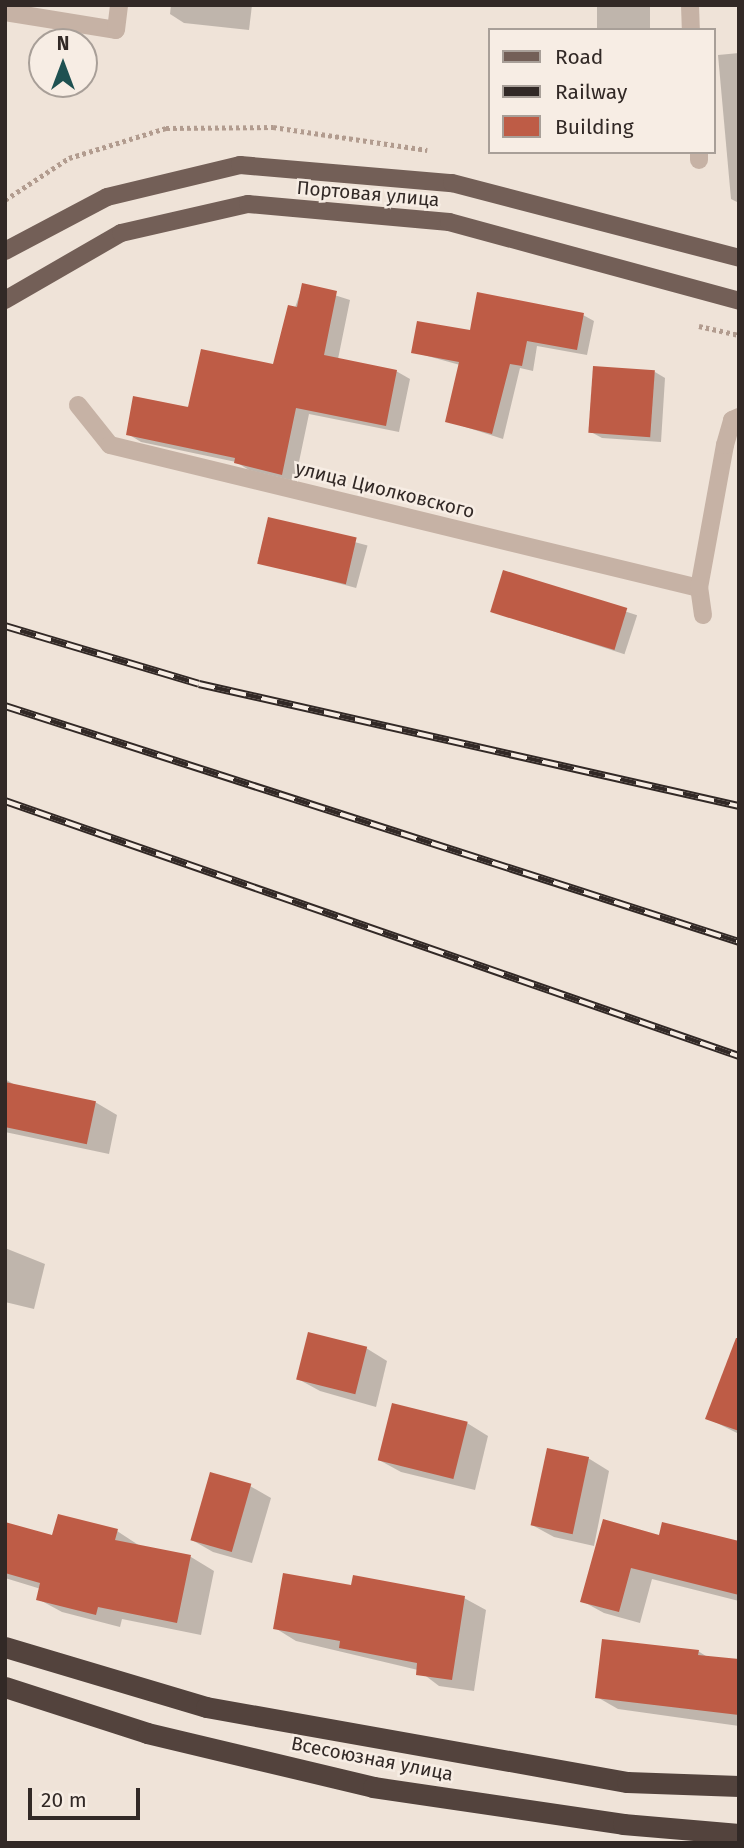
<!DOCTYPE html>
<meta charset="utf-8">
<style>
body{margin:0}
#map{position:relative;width:744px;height:1848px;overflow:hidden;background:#efe3d8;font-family:"Fira Sans",sans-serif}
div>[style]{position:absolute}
.shadow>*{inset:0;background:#0003;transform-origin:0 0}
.building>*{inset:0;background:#be5c46;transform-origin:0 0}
.path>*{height:4.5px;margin-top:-2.25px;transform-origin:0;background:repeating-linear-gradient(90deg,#b29c8f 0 3.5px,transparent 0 7px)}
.street>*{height:18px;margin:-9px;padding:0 9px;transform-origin:9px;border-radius:9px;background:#c6b2a5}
.primary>*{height:18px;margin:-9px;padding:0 9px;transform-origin:9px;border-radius:9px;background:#735f57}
.highway>*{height:21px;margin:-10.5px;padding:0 10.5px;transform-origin:10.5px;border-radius:10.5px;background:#53433d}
.rail>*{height:8px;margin-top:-4px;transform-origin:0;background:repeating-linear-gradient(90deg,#f7ede4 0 16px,#322926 0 32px);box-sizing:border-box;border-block:2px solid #322926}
span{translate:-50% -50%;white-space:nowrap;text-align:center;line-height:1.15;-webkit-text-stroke:5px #f7ede4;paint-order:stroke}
.street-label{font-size:19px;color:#322926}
.frame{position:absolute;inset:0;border:7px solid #322926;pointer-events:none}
.legend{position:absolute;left:488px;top:28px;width:228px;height:126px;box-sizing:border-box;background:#f7ede4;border:2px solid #a89f98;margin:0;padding:9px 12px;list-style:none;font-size:21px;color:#322926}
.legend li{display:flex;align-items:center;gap:14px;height:35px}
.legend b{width:35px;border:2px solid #a89f98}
.north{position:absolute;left:28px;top:28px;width:70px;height:70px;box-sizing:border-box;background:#f7ede4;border:2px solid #a89f98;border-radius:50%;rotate:0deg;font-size:19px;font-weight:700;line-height:28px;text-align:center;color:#322926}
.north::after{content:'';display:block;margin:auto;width:24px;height:32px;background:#1e5151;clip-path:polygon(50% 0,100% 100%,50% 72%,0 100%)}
.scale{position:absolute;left:28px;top:1788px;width:112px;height:32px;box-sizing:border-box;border:4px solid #322926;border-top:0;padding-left:9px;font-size:21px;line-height:24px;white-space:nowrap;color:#322926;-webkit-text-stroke:5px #f7ede4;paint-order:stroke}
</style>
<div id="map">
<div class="shadow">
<div style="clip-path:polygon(171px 5px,252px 5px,249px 30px,184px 23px,170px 14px)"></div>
<div style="left:597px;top:5px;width:53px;height:25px"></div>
<div style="clip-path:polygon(739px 53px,739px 203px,731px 199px,718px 55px)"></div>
<div style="clip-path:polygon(303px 285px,350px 300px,338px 359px,396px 371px,410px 379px,399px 432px,309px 414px,295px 481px,249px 470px,236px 462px,141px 442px,128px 434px,274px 367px)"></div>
<div style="clip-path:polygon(583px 315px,594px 321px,587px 355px,537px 346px,533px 371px,520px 368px,503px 439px,447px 421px,460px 365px,413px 352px,471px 332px)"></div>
<div style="clip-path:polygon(655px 372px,665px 378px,661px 442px,602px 438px,591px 432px)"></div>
<div style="left:269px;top:519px;width:102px;height:44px;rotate:15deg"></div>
<div style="left:504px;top:572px;width:140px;height:41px;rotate:18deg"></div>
<div style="clip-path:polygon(5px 1079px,18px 1087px,95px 1102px,117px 1115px,109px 1154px,5px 1132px)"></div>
<div style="clip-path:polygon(5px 1248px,45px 1264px,34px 1309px,5px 1302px)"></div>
<div style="clip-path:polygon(366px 1348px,387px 1361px,376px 1407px,320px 1391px,298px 1379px)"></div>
<div style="clip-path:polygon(739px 1371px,739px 1434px,707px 1418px)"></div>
<div style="clip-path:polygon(467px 1423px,488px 1436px,475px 1490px,401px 1472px,379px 1460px)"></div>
<div style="clip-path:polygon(588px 1458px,609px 1471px,594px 1546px,554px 1537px,532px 1525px)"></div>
<div style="clip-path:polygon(250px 1486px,271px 1498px,252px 1563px,213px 1552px,192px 1540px)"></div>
<div style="clip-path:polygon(5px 1524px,54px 1537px,117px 1531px,140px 1546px,191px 1557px,214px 1571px,201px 1635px,122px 1619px,120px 1627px,62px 1612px,38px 1599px,41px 1589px,5px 1578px)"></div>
<div style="clip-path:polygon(660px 1537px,739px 1543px,739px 1601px,652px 1579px,640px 1623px,604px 1613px,582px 1601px)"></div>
<div style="clip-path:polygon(353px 1587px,464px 1598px,486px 1610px,474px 1691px,439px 1686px,418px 1670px,296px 1641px,275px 1628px)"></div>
<div style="clip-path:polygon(698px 1651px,709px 1658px,739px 1661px,739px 1726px,618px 1709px,597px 1697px)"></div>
</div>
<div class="building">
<div style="clip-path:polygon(302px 283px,337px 291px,324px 355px,397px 370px,386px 426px,296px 408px,282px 475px,234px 463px,235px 458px,126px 435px,133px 396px,188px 407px,201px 349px,273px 364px,288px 305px,297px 307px)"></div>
<div style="clip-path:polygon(477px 292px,584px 313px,577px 350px,527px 341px,522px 366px,510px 364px,492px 434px,445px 422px,459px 362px,411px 353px,417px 321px,470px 330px)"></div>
<div style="left:593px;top:366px;width:62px;height:67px;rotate:4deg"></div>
<div style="left:268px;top:517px;width:91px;height:48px;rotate:13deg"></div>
<div style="left:503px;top:570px;width:130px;height:44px;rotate:17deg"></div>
<div style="left:5px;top:1082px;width:93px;height:44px;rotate:12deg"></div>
<div style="left:308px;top:1332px;width:61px;height:49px;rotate:14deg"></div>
<div style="clip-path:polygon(736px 1338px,739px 1338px,739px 1431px,705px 1419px)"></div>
<div style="left:392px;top:1403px;width:78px;height:59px;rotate:14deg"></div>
<div style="left:547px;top:1448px;width:43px;height:79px;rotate:12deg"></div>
<div style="left:210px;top:1472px;width:43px;height:71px;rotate:16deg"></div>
<div style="clip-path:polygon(58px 1514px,118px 1529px,115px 1540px,191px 1555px,177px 1623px,98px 1607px,96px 1615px,36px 1600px,40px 1583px,5px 1573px,5px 1522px,52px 1535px)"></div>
<div style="clip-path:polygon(603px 1519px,659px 1535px,662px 1522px,739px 1541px,739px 1595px,631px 1568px,619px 1612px,580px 1602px)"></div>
<div style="clip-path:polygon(283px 1573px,351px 1585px,353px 1575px,465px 1596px,452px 1680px,416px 1675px,417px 1663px,339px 1648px,340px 1641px,273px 1629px)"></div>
<div style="clip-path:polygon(602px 1639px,699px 1650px,698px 1655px,739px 1659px,739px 1715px,595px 1698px)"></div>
</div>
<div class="path">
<div style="left:5px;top:200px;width:77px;rotate:-33.3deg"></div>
<div style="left:69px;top:158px;width:102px;rotate:-17.2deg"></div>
<div style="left:166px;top:128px;width:107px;rotate:-0.5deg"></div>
<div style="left:273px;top:127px;width:156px;rotate:8.5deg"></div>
<div style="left:699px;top:326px;width:41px;rotate:12.7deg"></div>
</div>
<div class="street">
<div style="left:690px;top:5px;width:25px;rotate:88deg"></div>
<div style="left:5px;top:12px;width:112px;rotate:9.2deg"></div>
<div style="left:116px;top:30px;width:25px;rotate:-83deg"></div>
<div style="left:699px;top:152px;width:8px;rotate:90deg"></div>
<div style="left:78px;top:405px;width:51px;rotate:51.3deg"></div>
<div style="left:110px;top:445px;width:606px;rotate:13.65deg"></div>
<div style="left:703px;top:615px;width:27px;rotate:-98deg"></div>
<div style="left:699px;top:588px;width:145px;rotate:-79.7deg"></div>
<div style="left:725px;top:445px;width:26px;rotate:-74deg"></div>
<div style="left:732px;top:420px;width:8px;rotate:-23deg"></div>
</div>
<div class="primary">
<div style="left:5px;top:251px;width:115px;rotate:-27.9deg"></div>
<div style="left:107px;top:197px;width:137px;rotate:-13.5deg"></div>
<div style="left:240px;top:165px;width:213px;rotate:4.9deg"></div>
<div style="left:452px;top:183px;width:297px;rotate:14.6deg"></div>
<div style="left:5px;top:300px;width:134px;rotate:-30deg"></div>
<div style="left:121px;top:233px;width:130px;rotate:-12.9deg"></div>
<div style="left:248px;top:204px;width:202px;rotate:5.1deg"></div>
<div style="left:449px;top:222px;width:301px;rotate:15.2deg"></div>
</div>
<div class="highway">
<div style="left:5px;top:1647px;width:210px;rotate:16.6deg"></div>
<div style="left:206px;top:1707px;width:428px;rotate:10.1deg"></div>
<div style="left:627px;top:1782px;width:112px;rotate:2deg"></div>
<div style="left:5px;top:1687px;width:149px;rotate:17.9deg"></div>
<div style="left:147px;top:1733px;width:232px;rotate:13.4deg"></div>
<div style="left:373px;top:1787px;width:253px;rotate:8.4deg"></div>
<div style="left:623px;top:1824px;width:116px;rotate:4.9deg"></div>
</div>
<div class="rail">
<div style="left:5px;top:626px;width:202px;rotate:16.6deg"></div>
<div style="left:199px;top:684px;width:554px;rotate:12.73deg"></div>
<div style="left:5px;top:706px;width:771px;rotate:17.82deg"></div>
<div style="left:5px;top:801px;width:777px;rotate:19.16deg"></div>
</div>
<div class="street-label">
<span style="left:368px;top:194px;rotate:5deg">Портовая улица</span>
<span style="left:385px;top:490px;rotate:14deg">улица Циолковского</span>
<span style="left:372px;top:1759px;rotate:11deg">Всесоюзная улица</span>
</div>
<div class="frame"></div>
<ul class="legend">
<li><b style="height:9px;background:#735f57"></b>Road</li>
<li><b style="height:9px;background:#322926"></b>Railway</li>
<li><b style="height:19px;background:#be5c46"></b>Building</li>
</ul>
<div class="north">N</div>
<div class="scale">20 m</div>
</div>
